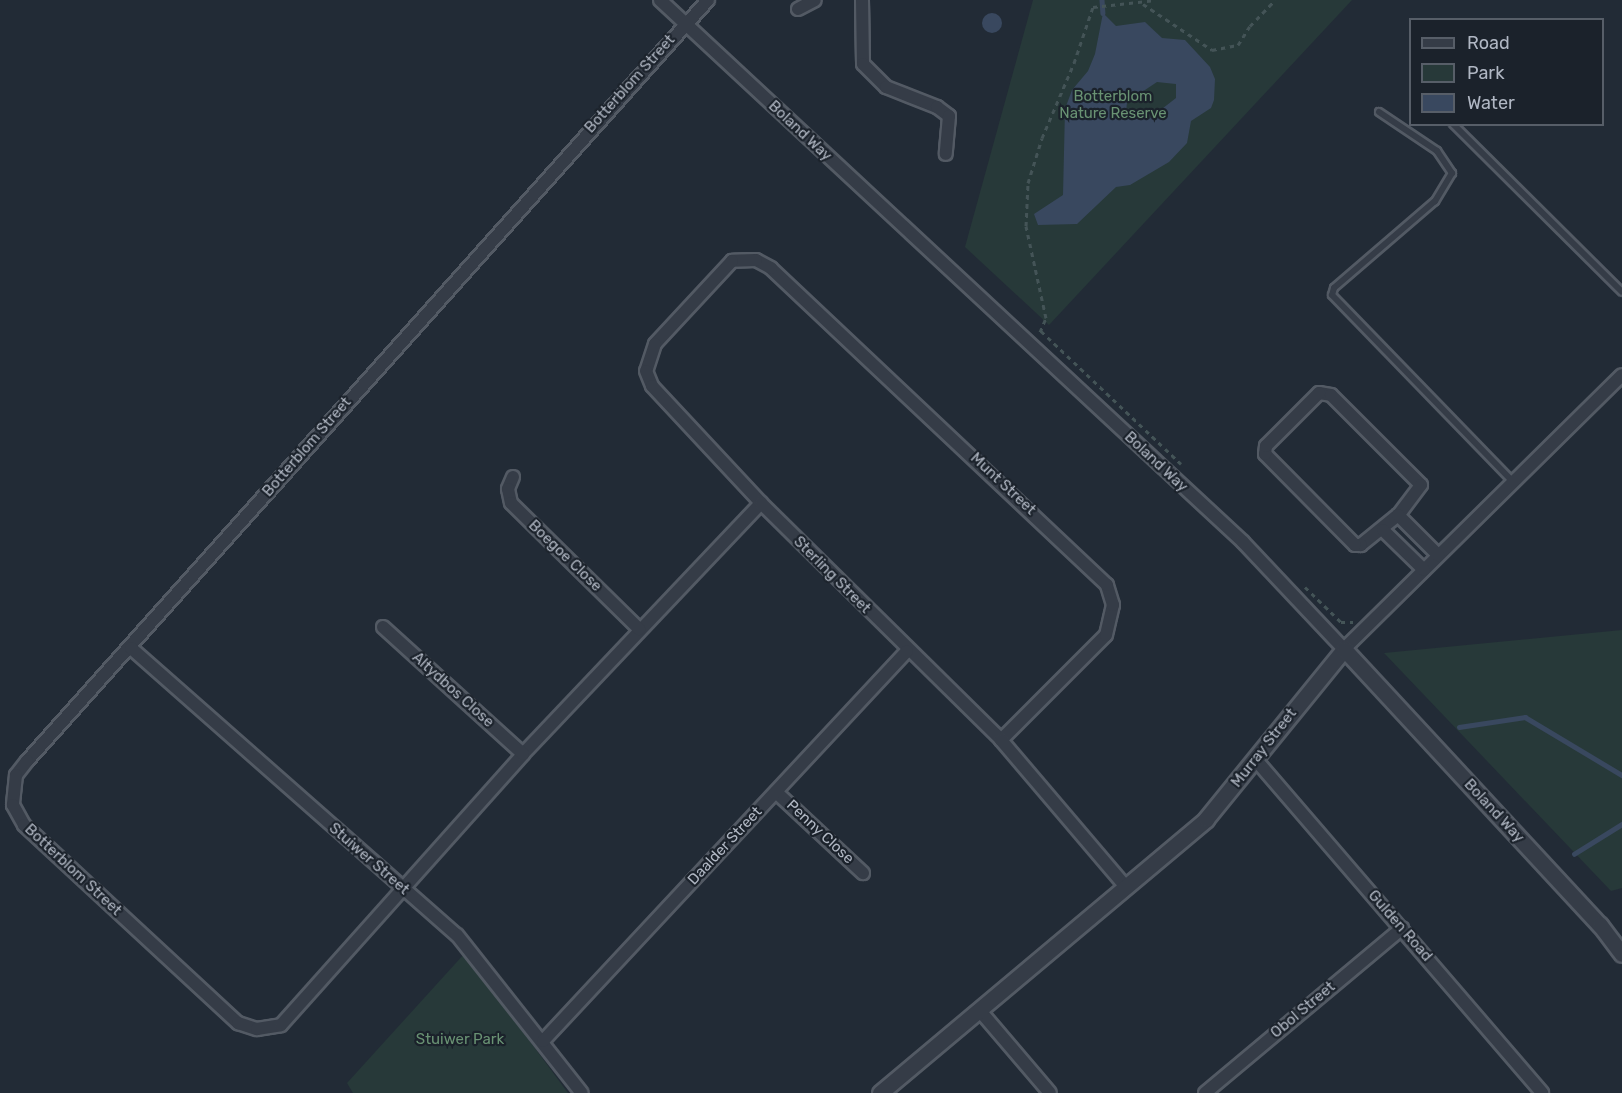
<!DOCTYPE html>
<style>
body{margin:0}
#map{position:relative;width:1622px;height:1093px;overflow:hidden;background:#222b36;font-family:Rubik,sans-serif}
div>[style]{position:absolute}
.green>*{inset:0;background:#273939}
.water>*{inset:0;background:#39485f}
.round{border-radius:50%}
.stream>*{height:4.5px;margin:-2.25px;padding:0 2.25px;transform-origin:2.25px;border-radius:2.25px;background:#39485f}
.path>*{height:3px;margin-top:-1.5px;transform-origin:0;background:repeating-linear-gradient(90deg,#445457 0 4.5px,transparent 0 9px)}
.roads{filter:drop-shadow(2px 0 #535a64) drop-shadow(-2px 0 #535a64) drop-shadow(0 2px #535a64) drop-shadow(0 -2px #535a64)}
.service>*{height:6px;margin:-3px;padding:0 3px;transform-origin:3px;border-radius:3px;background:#353c47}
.minor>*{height:12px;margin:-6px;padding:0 6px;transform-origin:6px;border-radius:6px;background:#353c47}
.tertiary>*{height:15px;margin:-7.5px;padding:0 7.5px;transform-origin:7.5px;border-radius:7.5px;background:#353c47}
span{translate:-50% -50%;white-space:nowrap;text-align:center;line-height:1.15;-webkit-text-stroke:4.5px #1b222b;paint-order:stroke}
.street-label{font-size:15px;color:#b0b7c3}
.park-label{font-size:15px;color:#699273}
.legend{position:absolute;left:1409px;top:18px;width:195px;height:108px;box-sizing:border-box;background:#1b222b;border:2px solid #575e68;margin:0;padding:8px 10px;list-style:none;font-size:18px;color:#b0b7c3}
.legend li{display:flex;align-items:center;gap:12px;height:30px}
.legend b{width:30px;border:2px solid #575e68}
</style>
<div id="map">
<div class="green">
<div style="clip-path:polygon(1033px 0,1352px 0,1049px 325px,965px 247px)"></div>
<div style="clip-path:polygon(1622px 630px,1622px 888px,1611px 891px,1384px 653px)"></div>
<div style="clip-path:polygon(465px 953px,568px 1093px,353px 1093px,347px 1083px)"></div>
</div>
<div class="water">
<div style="clip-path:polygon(evenodd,1103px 13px,1116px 26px,1145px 22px,1162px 38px,1185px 40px,1210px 67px,1215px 79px,1214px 100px,1211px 108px,1191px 121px,1187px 143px,1169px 162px,1130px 185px,1116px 187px,1077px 224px,1038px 225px,1034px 214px,1063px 195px,1065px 109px,1072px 90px,1088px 71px,1095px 54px,1103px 13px,1157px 82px,1176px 84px,1176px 98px,1149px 119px,1132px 119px,1126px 113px,1127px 102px,1157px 82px)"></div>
<div class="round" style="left:982px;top:13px;width:20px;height:20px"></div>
</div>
<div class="stream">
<div style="left:1102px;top:0;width:13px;rotate:86deg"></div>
<div style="left:1459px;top:727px;width:67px;rotate:-8.6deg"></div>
<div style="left:1525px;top:717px;width:113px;rotate:30.9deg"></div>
<div style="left:1574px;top:854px;width:57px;rotate:-32deg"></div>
</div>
<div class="path">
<div style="left:1143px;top:4px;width:83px;rotate:33.7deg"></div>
<div style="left:1212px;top:50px;width:26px;rotate:-11deg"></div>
<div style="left:1238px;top:45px;width:22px;rotate:-58deg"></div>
<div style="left:1250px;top:26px;width:36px;rotate:-46deg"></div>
<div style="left:1041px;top:331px;width:193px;rotate:43.5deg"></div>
<div style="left:1040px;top:332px;width:15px;rotate:-67deg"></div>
<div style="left:1046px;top:318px;width:94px;rotate:-102.3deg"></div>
<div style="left:1026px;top:226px;width:43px;rotate:-87.3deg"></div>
<div style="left:1028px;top:183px;width:47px;rotate:-72.7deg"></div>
<div style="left:1042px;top:138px;width:82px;rotate:-66.9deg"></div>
<div style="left:1074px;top:63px;width:59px;rotate:-71.3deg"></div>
<div style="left:1093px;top:7px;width:63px;rotate:-6.3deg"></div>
<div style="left:1305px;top:587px;width:50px;rotate:44.2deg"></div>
<div style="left:1341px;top:622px;width:12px"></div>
</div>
<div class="roads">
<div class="service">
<div style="left:1379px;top:112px;width:70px;rotate:33.9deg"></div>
<div style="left:1437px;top:151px;width:27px;rotate:56deg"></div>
<div style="left:1452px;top:173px;width:33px;rotate:121deg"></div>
<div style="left:1435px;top:201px;width:133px;rotate:139.3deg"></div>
<div style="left:1334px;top:288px;width:7px;rotate:106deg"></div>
<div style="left:1332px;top:295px;width:260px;rotate:45.9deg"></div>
<div style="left:1453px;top:124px;width:238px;rotate:44.8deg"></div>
</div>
<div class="minor">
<div style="left:660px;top:0;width:796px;rotate:42.91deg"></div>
<div style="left:1243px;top:542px;width:147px;rotate:46.7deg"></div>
<div style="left:1344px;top:649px;width:390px;rotate:-44.6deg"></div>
<div style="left:708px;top:0;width:1021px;rotate:131.82deg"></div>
<div style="left:27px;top:761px;width:18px;rotate:128deg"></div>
<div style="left:16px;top:775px;width:30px;rotate:96deg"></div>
<div style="left:13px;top:805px;width:23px;rotate:61deg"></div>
<div style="left:24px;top:825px;width:292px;rotate:42.8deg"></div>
<div style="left:238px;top:1023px;width:20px;rotate:18deg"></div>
<div style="left:257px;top:1029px;width:24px;rotate:-9deg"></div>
<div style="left:281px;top:1025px;width:363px;rotate:-48.2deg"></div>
<div style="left:523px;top:754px;width:346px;rotate:-46.5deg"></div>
<div style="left:862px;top:0;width:64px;rotate:89.1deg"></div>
<div style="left:863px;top:64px;width:33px;rotate:45deg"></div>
<div style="left:886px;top:87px;width:55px;rotate:21.4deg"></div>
<div style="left:937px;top:107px;width:15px;rotate:37deg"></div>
<div style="left:949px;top:116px;width:38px;rotate:95deg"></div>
<div style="left:798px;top:9px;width:19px;rotate:-28deg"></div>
<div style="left:1319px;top:393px;width:12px;rotate:9deg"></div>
<div style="left:1331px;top:395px;width:127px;rotate:45deg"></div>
<div style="left:1421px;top:485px;width:38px;rotate:127deg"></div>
<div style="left:1398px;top:515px;width:48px;rotate:141deg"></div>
<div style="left:1361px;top:545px;width:6px;rotate:180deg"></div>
<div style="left:1355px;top:545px;width:128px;rotate:-134.7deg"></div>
<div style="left:1265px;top:454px;width:8px;rotate:-83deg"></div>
<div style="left:1266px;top:446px;width:75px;rotate:-45deg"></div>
<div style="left:513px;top:477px;width:13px;rotate:113deg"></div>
<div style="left:508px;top:489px;width:14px;rotate:78deg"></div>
<div style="left:511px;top:503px;width:180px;rotate:44.5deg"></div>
<div style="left:1398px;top:515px;width:57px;rotate:45deg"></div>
<div style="left:1383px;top:530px;width:57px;rotate:44.3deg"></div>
<div style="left:383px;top:627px;width:189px;rotate:42.2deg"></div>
<div style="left:131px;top:648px;width:434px;rotate:41.4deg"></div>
<div style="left:457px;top:935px;width:201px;rotate:51.7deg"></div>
<div style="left:1001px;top:740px;width:148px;rotate:-45deg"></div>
<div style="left:1106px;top:635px;width:31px;rotate:-77deg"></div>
<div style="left:1113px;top:605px;width:21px;rotate:-107deg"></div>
<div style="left:1107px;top:585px;width:462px;rotate:-136.7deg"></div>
<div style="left:771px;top:268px;width:17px;rotate:-152deg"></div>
<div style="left:756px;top:260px;width:24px;rotate:178deg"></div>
<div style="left:732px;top:261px;width:113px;rotate:132.9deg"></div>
<div style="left:655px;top:344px;width:28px;rotate:108deg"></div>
<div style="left:646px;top:371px;width:16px;rotate:68deg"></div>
<div style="left:652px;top:386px;width:160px;rotate:47deg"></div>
<div style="left:761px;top:503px;width:337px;rotate:44.6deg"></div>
<div style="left:1001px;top:740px;width:194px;rotate:49.6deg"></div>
<div style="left:1256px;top:760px;width:439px;rotate:49.3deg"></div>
<div style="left:776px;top:792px;width:119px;rotate:43deg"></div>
<div style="left:981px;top:1012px;width:106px;rotate:49.6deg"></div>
<div style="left:543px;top:1041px;width:533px;rotate:-46.97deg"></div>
<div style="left:1205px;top:1093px;width:257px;rotate:-39.9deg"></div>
</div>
<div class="tertiary">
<div style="left:880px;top:1093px;width:426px;rotate:-40deg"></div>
<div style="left:1206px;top:819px;width:219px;rotate:-50.9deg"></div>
<div style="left:1344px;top:649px;width:376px;rotate:47.2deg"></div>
<div style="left:1600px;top:925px;width:36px;rotate:53deg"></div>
</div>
</div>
<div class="street-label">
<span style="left:630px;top:84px;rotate:-48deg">Botterblom Street</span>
<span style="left:800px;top:131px;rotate:43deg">Boland Way</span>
<span style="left:307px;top:447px;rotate:-49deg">Botterblom Street</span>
<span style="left:1156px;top:462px;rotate:43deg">Boland Way</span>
<span style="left:1003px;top:484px;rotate:43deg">Munt Street</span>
<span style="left:565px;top:556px;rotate:44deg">Boegoe Close</span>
<span style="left:832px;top:575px;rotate:45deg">Sterling Street</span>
<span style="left:453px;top:690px;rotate:42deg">Altydbos Close</span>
<span style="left:1264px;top:748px;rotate:-52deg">Murray Street</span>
<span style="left:1494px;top:811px;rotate:47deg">Boland Way</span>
<span style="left:820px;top:832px;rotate:43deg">Penny Close</span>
<span style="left:725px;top:846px;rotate:-47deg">Daalder Street</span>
<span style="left:369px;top:859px;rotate:41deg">Stuiwer Street</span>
<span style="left:73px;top:870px;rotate:43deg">Botterblom Street</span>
<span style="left:1400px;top:926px;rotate:49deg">Gulden Road</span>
<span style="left:1303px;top:1010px;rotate:-40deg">Obol Street</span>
</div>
<div class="park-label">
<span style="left:1113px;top:105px">Botterblom<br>Nature Reserve</span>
<span style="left:460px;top:1040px">Stuiwer Park</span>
</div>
<ul class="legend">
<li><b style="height:8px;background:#353c47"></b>Road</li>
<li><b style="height:16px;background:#273939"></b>Park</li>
<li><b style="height:16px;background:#39485f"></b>Water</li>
</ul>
</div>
